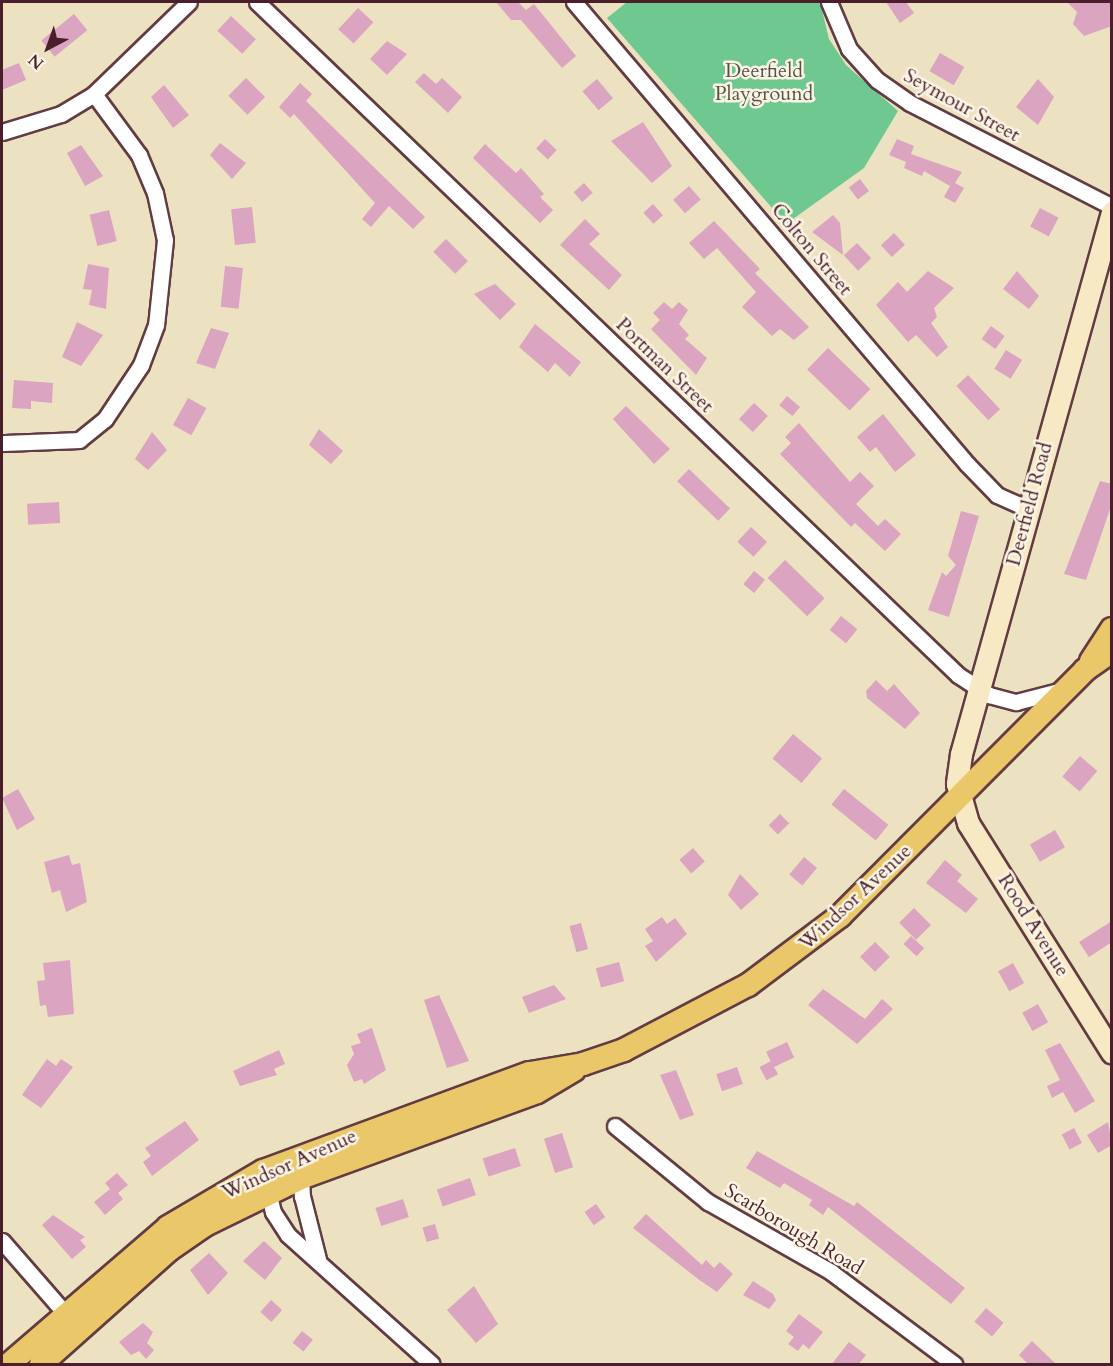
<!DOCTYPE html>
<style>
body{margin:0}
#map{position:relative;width:1113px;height:1366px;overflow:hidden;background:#ece2c1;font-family:Cardo,serif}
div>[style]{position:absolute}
.green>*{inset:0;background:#6ec88f}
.building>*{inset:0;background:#dba4c1;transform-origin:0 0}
.roads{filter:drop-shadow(2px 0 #623c42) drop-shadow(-2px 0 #623c42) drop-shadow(0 2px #623c42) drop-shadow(0 -2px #623c42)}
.street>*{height:15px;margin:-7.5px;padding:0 7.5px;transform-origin:7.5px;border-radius:7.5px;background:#fff}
.secondary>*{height:21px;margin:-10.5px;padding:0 10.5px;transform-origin:10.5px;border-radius:10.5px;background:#f7e9c3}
.primary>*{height:22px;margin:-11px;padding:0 11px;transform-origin:11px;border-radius:11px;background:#eac769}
span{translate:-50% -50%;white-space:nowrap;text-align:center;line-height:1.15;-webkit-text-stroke:5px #fcf5e5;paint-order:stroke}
.park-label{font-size:20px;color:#555249}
.street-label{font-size:20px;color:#4a1f2b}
.frame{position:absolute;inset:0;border:3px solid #4a1f2b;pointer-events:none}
.north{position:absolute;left:18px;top:18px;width:60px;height:60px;-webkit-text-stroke:4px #fcf5e5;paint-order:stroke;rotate:221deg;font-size:16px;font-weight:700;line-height:24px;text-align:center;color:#4a1f2b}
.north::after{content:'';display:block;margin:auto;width:21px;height:27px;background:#4a1f2b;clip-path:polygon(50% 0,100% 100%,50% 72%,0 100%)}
</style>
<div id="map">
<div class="green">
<div style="clip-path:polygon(627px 2px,820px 2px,829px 39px,846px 65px,898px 111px,864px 168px,786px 224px,607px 18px)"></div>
</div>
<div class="building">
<div style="clip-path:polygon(496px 2px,518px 2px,526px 10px,534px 4px,576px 56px,562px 68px,521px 20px,511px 20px)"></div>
<div style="clip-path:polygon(886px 2px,906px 2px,914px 13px,900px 23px)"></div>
<div style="clip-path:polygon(1067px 2px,1112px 2px,1112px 26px,1084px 36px,1073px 24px,1077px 12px)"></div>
<div style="left:358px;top:8px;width:21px;height:29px;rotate:43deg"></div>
<div style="left:74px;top:14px;width:21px;height:42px;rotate:51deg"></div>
<div style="left:231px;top:16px;width:34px;height:20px;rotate:43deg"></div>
<div style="clip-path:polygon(387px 41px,407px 54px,387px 75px,370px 59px)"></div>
<div style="left:940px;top:53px;width:28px;height:21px;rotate:30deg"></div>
<div style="clip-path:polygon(19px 63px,26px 80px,2px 90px,2px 70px)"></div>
<div style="clip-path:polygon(424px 73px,436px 84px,442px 78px,462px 97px,448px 113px,415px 82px)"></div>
<div style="left:246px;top:78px;width:27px;height:25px;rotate:45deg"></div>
<div style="left:597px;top:79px;width:25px;height:19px;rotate:50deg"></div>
<div style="clip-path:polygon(1038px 79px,1054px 97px,1038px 125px,1016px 107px)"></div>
<div style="clip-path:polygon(300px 83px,312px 94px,306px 101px,425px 217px,413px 229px,389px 206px,371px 227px,362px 219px,375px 203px,294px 114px,290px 118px,279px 107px)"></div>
<div style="clip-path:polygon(164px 85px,189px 115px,173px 128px,151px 97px)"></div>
<div style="clip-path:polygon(643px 122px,672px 166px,652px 183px,611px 141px)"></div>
<div style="left:545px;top:139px;width:16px;height:13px;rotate:43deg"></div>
<div style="clip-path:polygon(897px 139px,914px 146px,911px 154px,962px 172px,955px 183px,964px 188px,955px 203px,944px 197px,950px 186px,924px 171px,922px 176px,904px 168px,906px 162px,889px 155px)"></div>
<div style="clip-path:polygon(220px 143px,246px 163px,232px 179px,210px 155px)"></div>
<div style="clip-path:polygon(485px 144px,516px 173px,521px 168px,544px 194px,540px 197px,553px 210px,540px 223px,473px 158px)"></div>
<div style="clip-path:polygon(81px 145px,103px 176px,85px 186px,67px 153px)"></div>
<div style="left:860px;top:179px;width:15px;height:14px;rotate:53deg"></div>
<div style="left:584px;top:183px;width:13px;height:14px;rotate:48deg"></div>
<div style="left:689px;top:186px;width:18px;height:21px;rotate:49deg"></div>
<div style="left:653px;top:204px;width:15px;height:13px;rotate:48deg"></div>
<div style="left:252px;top:207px;width:36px;height:21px;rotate:84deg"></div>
<div style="left:1040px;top:208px;width:21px;height:21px;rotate:28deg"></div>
<div style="left:109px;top:210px;width:32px;height:20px;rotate:76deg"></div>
<div style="clip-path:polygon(833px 215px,840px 223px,843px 255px,812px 232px)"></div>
<div style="clip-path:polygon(585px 219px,600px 234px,589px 244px,622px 275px,609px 290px,560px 245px)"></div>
<div style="clip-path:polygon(714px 221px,760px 269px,755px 273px,809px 327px,794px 340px,780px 329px,772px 336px,742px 307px,756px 292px,717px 248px,704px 259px,689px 243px)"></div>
<div style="left:894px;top:233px;width:16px;height:18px;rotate:47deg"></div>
<div style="left:446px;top:239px;width:31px;height:18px;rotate:45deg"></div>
<div style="left:857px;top:243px;width:21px;height:18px;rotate:47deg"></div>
<div style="clip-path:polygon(88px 264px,109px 268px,106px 309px,89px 305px,92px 290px,83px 289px)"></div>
<div style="left:225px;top:266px;width:18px;height:41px;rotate:6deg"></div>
<div style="clip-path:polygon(928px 271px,954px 288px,934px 308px,937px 317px,931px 323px,948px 347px,937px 357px,916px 335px,908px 342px,876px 305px,898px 282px,907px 292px)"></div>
<div style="clip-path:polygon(1017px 271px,1039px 296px,1029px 309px,1003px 289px)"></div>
<div style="clip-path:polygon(495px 284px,516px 304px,500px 320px,474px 294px)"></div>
<div style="clip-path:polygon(664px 302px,672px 309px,679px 302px,688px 310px,679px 324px,689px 335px,685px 339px,707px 358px,696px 375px,651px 329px,660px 320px,653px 313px)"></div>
<div style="clip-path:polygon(77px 322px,103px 335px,81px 366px,62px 357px)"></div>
<div style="clip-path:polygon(535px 324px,581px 362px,570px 377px,555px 363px,548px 372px,519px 347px)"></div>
<div style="left:991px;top:326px;width:17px;height:16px;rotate:36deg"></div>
<div style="clip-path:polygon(211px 328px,229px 333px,215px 369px,196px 363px)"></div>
<div style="left:828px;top:348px;width:59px;height:30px;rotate:44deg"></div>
<div style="left:1006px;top:350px;width:19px;height:22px;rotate:32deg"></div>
<div style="left:968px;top:375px;width:47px;height:16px;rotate:47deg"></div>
<div style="clip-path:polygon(14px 380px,53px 383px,52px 403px,31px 401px,31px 409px,12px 408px)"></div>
<div style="left:787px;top:396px;width:17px;height:12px;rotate:40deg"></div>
<div style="left:188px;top:398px;width:21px;height:31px;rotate:29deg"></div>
<div style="left:754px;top:403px;width:19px;height:22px;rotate:43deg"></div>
<div style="clip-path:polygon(626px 406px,670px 449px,654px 464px,613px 419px)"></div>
<div style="clip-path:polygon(883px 414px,916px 455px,895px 472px,876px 447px,870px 452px,857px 437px)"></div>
<div style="clip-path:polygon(799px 423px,850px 482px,860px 472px,874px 486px,856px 504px,878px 526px,885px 519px,901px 534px,885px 551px,855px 523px,851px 527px,780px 454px,791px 443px,785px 437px)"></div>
<div style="clip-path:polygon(319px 429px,343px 451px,331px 464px,309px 445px)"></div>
<div style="clip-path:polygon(152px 432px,167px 450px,148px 470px,135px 459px)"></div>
<div style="left:689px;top:469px;width:57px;height:17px;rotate:44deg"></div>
<div style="clip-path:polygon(1100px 481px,1112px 484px,1112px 503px,1086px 580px,1064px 574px)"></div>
<div style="left:59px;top:502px;width:21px;height:32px;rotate:87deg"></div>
<div style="clip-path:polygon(961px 511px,979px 516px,949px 617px,928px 610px,942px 572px,946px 576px,956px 565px,948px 556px)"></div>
<div style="left:751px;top:527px;width:22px;height:20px;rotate:43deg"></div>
<div style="left:785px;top:560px;width:55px;height:25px;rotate:44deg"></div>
<div style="left:754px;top:571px;width:14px;height:17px;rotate:39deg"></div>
<div style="left:841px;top:616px;width:21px;height:18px;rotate:39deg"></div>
<div style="clip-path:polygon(876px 680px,887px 691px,894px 684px,920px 713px,905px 729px,867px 698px,866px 691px)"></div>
<div style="left:793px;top:734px;width:38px;height:32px;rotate:40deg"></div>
<div style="left:1080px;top:756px;width:23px;height:27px;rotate:41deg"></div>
<div style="clip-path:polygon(18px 789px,35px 819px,17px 830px,2px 798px)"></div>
<div style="left:844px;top:789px;width:57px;height:20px;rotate:39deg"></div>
<div style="left:780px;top:814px;width:13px;height:16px;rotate:45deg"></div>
<div style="left:1055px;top:830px;width:20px;height:29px;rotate:60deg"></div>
<div style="left:693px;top:848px;width:18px;height:18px;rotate:49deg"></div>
<div style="clip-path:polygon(69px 855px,72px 865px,80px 863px,87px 902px,66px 912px,60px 890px,52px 893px,44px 862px)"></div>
<div style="left:804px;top:857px;width:17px;height:23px;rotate:40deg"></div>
<div style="clip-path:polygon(945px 860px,962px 875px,957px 881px,978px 899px,966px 913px,926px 883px)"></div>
<div style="clip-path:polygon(740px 874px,759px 894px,741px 910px,728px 895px)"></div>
<div style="left:914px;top:908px;width:24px;height:21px;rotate:45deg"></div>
<div style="clip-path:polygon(662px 917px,667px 924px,675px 918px,687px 934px,656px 962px,645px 946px,653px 941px,645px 929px)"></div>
<div style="clip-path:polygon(1112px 921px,1112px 942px,1089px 957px,1079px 942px)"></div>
<div style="left:581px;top:923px;width:27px;height:12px;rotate:75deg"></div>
<div style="left:911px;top:936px;width:18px;height:11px;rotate:43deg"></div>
<div style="left:875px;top:942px;width:21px;height:21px;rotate:45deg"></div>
<div style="clip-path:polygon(70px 960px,74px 1014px,48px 1017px,46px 1005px,40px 1006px,37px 981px,45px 980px,43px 963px)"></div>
<div style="left:619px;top:962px;width:20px;height:24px;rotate:75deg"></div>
<div style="left:1013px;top:963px;width:23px;height:17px;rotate:61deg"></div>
<div style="clip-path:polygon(554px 985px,566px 999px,529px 1013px,522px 997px)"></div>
<div style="clip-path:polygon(823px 989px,865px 1019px,882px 999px,893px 1009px,857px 1044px,808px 1005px)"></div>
<div style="clip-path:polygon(439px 995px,469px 1061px,447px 1068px,424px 1000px)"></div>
<div style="left:1038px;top:1004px;width:21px;height:18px;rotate:61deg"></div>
<div style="clip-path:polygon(372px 1028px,386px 1070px,364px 1084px,362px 1079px,354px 1082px,347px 1065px,354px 1054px,351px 1046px,361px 1043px,357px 1034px)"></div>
<div style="left:787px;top:1042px;width:17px;height:23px;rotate:65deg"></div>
<div style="clip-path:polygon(1060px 1043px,1095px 1101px,1075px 1113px,1063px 1092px,1052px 1098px,1047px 1086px,1060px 1080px,1045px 1050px)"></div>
<div style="clip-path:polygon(279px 1050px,285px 1064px,274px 1069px,277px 1075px,240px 1086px,233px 1071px)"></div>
<div style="clip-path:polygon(47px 1059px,56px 1066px,61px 1059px,73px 1067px,41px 1108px,22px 1095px)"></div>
<div style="left:771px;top:1061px;width:15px;height:13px;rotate:62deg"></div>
<div style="left:737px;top:1067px;width:18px;height:22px;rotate:71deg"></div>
<div style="clip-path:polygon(676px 1070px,694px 1115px,680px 1120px,660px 1075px)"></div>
<div style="clip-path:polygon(185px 1121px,199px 1140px,152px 1176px,143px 1162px,151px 1156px,145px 1148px)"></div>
<div style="clip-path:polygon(1108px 1122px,1112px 1145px,1098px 1153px,1087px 1135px)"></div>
<div style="left:1074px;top:1128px;width:17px;height:14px;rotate:62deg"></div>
<div style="left:562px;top:1133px;width:36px;height:19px;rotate:72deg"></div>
<div style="left:515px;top:1148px;width:19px;height:34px;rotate:72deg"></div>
<div style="clip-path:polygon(757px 1151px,854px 1206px,857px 1202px,965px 1288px,951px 1304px,828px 1207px,823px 1215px,809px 1205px,812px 1200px,784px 1183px,780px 1188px,746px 1168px)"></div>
<div style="clip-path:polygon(117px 1173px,128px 1185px,118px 1193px,123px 1199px,105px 1215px,94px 1202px,110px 1189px,105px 1183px)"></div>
<div style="left:470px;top:1178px;width:18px;height:35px;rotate:71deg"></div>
<div style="left:403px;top:1199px;width:19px;height:29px;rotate:72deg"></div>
<div style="left:596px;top:1204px;width:16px;height:14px;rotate:55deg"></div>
<div style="clip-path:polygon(646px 1214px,702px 1265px,706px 1260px,714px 1268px,720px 1262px,733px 1274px,717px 1292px,698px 1279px,633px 1228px)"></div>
<div style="clip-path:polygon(53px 1215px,85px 1237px,80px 1240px,86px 1247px,72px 1259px,42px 1225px)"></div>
<div style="left:435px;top:1224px;width:15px;height:13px;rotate:74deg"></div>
<div style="clip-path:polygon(264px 1241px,282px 1258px,265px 1280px,243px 1261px)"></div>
<div style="clip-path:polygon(209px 1253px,228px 1273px,208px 1295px,190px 1270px)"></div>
<div style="clip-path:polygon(753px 1281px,773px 1294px,776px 1300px,769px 1309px,743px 1295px)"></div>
<div style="clip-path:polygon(474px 1286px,498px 1324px,476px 1343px,447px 1310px)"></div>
<div style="left:271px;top:1300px;width:15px;height:16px;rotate:42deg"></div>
<div style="left:986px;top:1308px;width:23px;height:18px;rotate:40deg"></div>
<div style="clip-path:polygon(799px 1314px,823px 1332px,809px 1349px,803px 1344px,798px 1351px,788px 1344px,794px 1337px,786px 1331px)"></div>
<div style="clip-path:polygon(143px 1323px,153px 1332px,147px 1343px,154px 1350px,146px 1359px,139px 1351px,131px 1355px,119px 1342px)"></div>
<div style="left:302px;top:1331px;width:14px;height:15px;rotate:39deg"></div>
<div style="clip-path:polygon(1032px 1341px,1057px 1365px,1029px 1365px,1019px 1355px)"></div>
<div style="clip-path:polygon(849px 1342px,866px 1355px,858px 1365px,831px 1365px)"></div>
</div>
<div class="roads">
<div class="street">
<div style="left:257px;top:2px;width:972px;rotate:43.83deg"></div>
<div style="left:958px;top:675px;width:37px;rotate:33deg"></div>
<div style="left:989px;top:695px;width:28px;rotate:15deg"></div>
<div style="left:1016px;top:702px;width:48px;rotate:-14.6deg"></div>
<div style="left:574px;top:2px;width:607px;rotate:49.61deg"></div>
<div style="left:967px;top:464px;width:43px;rotate:45.9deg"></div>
<div style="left:997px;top:495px;width:34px;rotate:24deg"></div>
<div style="left:829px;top:2px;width:51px;rotate:66.9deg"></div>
<div style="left:849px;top:49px;width:42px;rotate:47.9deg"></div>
<div style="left:877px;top:80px;width:40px;rotate:34.9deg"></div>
<div style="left:910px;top:103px;width:227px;rotate:27.2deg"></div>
<div style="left:94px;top:94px;width:132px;rotate:-44.1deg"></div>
<div style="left:2px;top:132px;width:62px;rotate:-17deg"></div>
<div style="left:61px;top:114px;width:39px;rotate:-31deg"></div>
<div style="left:94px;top:94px;width:76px;rotate:53.6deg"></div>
<div style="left:139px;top:155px;width:41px;rotate:67.2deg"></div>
<div style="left:155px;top:193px;width:48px;rotate:78deg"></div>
<div style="left:165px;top:240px;width:85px;rotate:96deg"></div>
<div style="left:156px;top:325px;width:43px;rotate:110.6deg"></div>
<div style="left:141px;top:365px;width:65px;rotate:123.7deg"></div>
<div style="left:105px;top:419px;width:33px;rotate:141deg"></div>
<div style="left:79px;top:440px;width:77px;rotate:177.8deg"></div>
<div style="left:615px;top:1126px;width:120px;rotate:39.3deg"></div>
<div style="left:708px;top:1202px;width:142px;rotate:29.6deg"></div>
<div style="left:831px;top:1272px;width:154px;rotate:36.8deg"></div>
<div style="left:263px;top:1171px;width:42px;rotate:76.3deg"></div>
<div style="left:273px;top:1212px;width:27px;rotate:57deg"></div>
<div style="left:288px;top:1235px;width:193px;rotate:41.9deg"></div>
<div style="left:301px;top:1172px;width:24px;rotate:88deg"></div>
<div style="left:302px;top:1196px;width:65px;rotate:75.7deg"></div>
<div style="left:2px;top:1241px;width:105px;rotate:48.9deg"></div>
</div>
<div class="secondary">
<div style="left:1112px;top:212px;width:563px;rotate:105.57deg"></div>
<div style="left:961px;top:754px;width:30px;rotate:98deg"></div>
<div style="left:957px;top:784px;width:41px;rotate:74.2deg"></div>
<div style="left:968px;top:823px;width:271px;rotate:57.9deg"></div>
</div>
<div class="primary">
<div style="left:1091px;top:661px;width:38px;rotate:-57deg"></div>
<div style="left:9px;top:1364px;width:210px;rotate:-40.7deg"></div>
<div style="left:168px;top:1227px;width:110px;rotate:-30.5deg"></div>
<div style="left:263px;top:1171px;width:284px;rotate:-20.2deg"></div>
<div style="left:530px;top:1073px;width:54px;rotate:-9.6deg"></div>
<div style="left:583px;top:1064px;width:43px;rotate:-18.9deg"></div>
<div style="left:624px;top:1050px;width:140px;rotate:-27.7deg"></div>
<div style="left:748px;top:985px;width:115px;rotate:-36.9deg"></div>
<div style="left:840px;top:916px;width:347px;rotate:-45.1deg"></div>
<div style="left:1085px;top:670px;width:33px;rotate:-35deg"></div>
<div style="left:41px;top:1364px;width:171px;rotate:-41.7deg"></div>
<div style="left:169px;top:1250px;width:44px;rotate:-34.8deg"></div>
<div style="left:205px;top:1225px;width:107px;rotate:-26.1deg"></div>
<div style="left:301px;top:1178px;width:251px;rotate:-20deg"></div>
<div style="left:537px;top:1092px;width:43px;rotate:-30.7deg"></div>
</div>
</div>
<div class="park-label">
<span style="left:764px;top:82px">Deerfield<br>Playground</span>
</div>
<div class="street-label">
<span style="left:962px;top:105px;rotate:29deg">Seymour Street</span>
<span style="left:812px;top:249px;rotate:50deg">Colton Street</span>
<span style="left:665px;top:365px;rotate:44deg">Portman Street</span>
<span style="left:1029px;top:504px;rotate:-75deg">Deerfield Road</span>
<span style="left:855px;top:897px;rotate:-43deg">Windsor Avenue</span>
<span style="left:1034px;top:925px;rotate:58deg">Rood Avenue</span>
<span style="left:289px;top:1164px;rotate:-24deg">Windsor Avenue</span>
<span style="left:794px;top:1229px;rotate:31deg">Scarborough Road</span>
</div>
<div class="frame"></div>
<div class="north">N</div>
</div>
